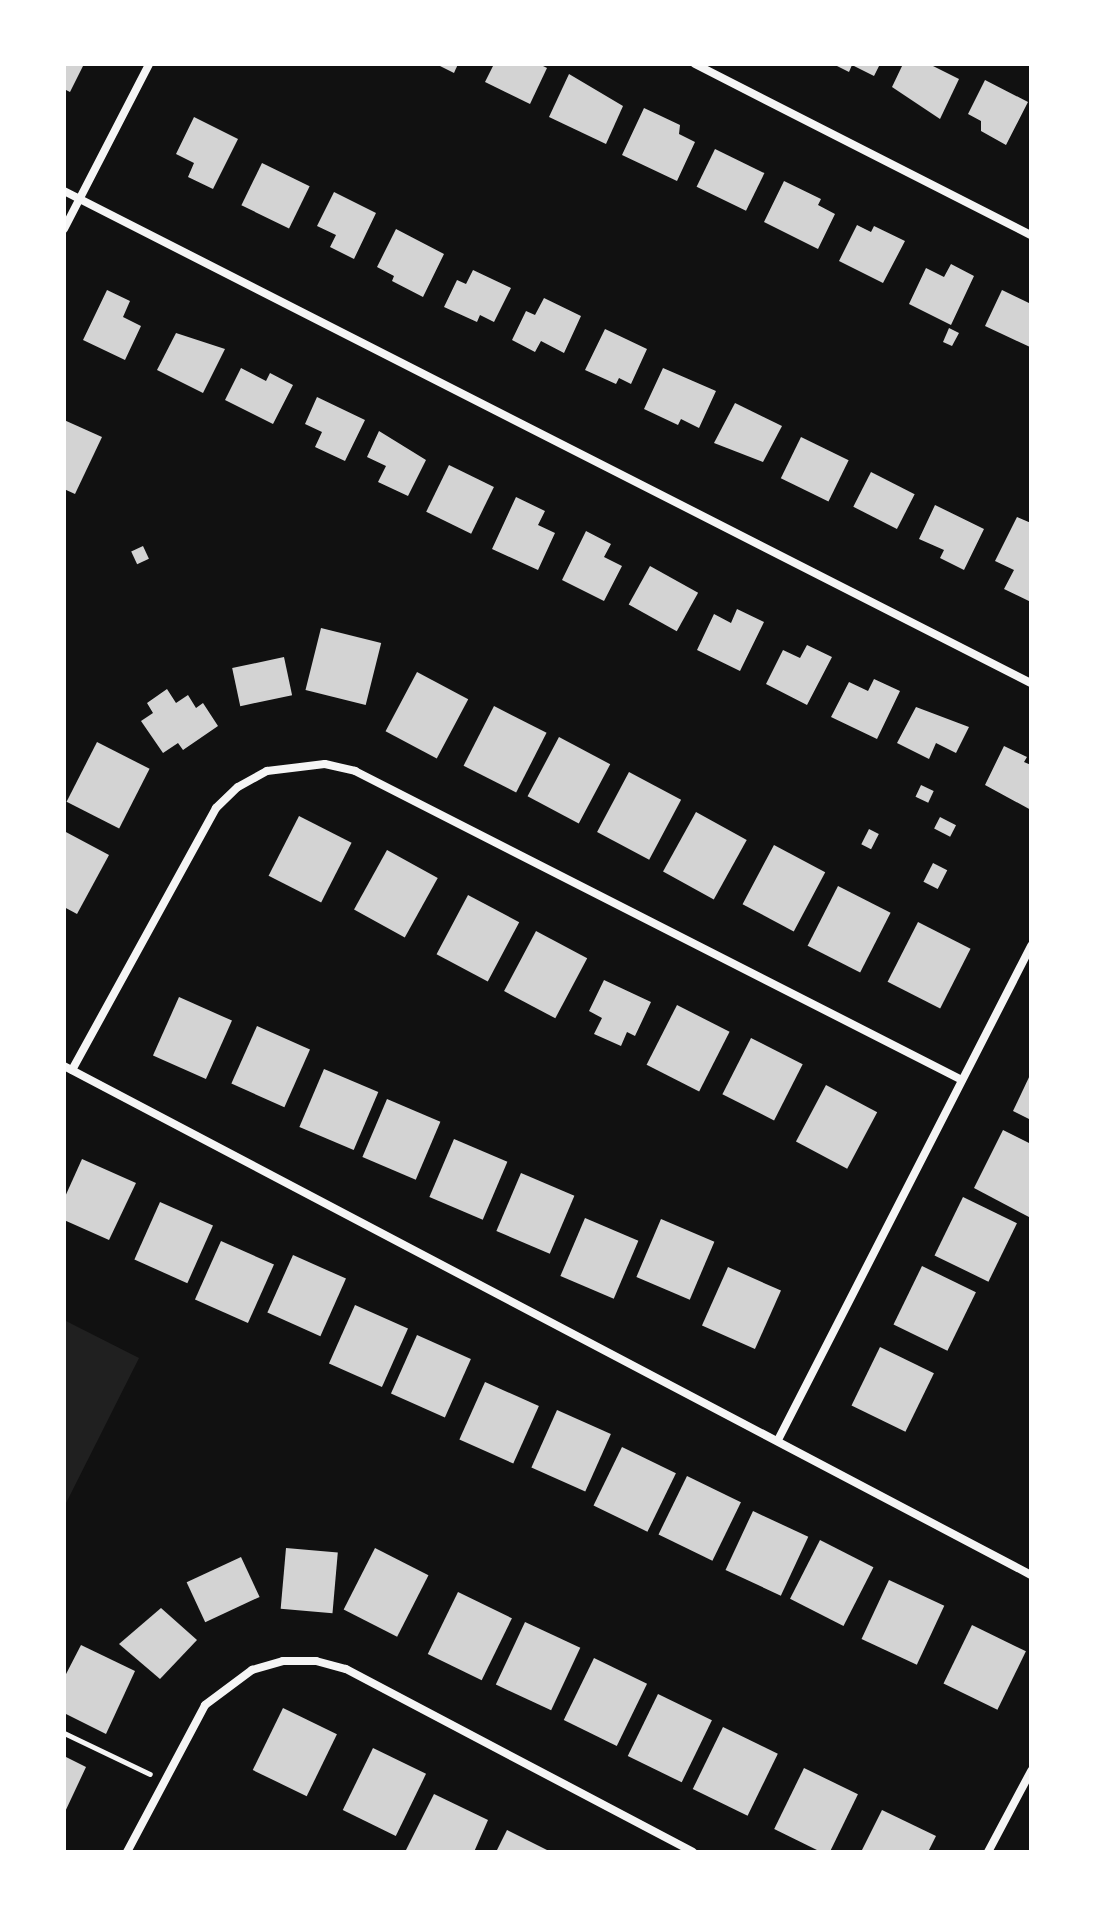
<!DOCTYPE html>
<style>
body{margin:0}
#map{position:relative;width:1095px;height:1916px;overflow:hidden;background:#111;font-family:Commissioner,sans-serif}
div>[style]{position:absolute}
.green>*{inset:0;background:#202020}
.building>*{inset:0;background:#d3d3d3;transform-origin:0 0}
.path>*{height:5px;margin:-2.5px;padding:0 2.5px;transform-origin:2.5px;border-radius:2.5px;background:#f5f5f5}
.minor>*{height:8px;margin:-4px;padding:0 4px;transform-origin:4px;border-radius:4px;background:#f5f5f5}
span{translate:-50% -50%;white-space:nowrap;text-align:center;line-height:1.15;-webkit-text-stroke:6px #fff;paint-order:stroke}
.frame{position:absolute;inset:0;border:66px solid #fff;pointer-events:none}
</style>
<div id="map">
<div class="green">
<div style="clip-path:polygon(64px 1320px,139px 1358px,64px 1507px)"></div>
</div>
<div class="building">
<div style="clip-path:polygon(64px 64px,84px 64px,70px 92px,64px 89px)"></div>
<div style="clip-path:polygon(436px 64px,458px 64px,454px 73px)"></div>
<div style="clip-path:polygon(494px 64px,539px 64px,547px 68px,530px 104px,485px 82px)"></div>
<div style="clip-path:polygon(833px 64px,880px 64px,874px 76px,852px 65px,849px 72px)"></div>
<div style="clip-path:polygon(903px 64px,929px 64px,959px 79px,940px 119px,892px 87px)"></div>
<div style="clip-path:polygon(569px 74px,623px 106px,606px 144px,549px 117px)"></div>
<div style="clip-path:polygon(985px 80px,1028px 102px,1006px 145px,981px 131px,981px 121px,968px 114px)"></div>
<div style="clip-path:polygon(644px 108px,680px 125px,679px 134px,695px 142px,677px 181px,622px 155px)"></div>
<div style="clip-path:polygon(194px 117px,238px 139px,213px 189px,188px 177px,194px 163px,176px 154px)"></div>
<div style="left:715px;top:149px;width:55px;height:42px;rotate:26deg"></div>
<div style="left:262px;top:163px;width:53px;height:47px;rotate:26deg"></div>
<div style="clip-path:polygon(784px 181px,821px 199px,818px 205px,835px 214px,818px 249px,764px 222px)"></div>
<div style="clip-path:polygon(334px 192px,376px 213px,354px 259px,330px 247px,336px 235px,317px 226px)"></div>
<div style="clip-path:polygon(857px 225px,871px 232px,874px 226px,905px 241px,883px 283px,839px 261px)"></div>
<div style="clip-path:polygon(396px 229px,444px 254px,423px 297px,392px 281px,394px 276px,377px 267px)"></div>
<div style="clip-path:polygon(951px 264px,974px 276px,951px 325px,909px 304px,926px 268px,944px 277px)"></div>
<div style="clip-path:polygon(473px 270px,511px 288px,494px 322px,480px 315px,477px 322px,444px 307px,457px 280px,466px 284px)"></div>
<div style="clip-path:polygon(107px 290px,130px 301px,123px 317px,141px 326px,125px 360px,83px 340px)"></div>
<div style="clip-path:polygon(1002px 290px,1031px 304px,1030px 347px,985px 326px)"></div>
<div style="clip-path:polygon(544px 298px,581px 316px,564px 353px,541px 341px,535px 352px,512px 340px,526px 311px,535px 315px)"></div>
<div style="clip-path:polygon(949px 328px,959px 333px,952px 346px,943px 342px)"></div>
<div style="clip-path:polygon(605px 329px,647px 349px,631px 384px,619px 378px,616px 384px,585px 370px)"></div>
<div style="clip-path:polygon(176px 333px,225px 349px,203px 393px,157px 370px)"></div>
<div style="clip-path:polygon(241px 368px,266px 381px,270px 373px,293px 385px,273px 424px,225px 400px)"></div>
<div style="clip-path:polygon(663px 368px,716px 391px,699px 428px,681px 419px,678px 425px,644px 409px)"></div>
<div style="clip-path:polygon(317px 397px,365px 420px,345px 461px,315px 447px,322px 432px,305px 424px)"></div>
<div style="clip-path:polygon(735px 403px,782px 426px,763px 462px,714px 443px)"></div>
<div style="clip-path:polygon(64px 420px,102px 437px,75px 494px,64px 489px)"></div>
<div style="clip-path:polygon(379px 431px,426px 460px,408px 496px,378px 482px,386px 466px,367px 457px)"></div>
<div style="left:801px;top:437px;width:53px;height:46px;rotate:26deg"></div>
<div style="left:449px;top:465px;width:50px;height:52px;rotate:26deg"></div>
<div style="left:871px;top:472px;width:49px;height:39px;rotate:27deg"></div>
<div style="clip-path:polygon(516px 497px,545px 511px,538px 525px,555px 533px,538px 570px,492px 549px)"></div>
<div style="clip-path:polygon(935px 505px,984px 529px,964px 570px,940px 558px,944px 550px,919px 539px)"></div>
<div style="clip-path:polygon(1017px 517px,1031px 523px,1031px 602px,1004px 589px,1014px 570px,995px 561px)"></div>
<div style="clip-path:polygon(586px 531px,611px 544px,604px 557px,622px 566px,604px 601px,562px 580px)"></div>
<div style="left:143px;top:546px;width:14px;height:13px;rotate:65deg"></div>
<div style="left:650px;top:566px;width:55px;height:44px;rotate:29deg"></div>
<div style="clip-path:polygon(737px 609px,764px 622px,740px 671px,697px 650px,714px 614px,731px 623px)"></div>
<div style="left:321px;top:628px;width:62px;height:64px;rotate:14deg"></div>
<div style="clip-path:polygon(807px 645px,832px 657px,807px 705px,766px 684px,783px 650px,800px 658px)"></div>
<div style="left:284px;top:657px;width:39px;height:53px;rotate:78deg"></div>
<div style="left:417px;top:672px;width:58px;height:67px;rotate:28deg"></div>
<div style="clip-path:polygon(874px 679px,900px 691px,877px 739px,831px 717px,849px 682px,868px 691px)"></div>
<div style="clip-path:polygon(167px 689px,176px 703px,188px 695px,196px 708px,203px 703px,218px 726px,183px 750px,178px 743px,163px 753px,141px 721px,153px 713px,147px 703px)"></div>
<div style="left:494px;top:706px;width:59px;height:67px;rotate:27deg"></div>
<div style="clip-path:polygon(916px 707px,969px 727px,956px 753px,936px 743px,929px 759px,897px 743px)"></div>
<div style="left:559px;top:737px;width:58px;height:67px;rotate:28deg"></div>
<div style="left:97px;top:742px;width:59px;height:67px;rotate:27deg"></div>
<div style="clip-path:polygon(1004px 746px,1027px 757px,1024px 762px,1031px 765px,1031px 810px,985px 785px)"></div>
<div style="left:629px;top:772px;width:59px;height:68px;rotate:28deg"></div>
<div style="left:921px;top:785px;width:14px;height:13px;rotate:25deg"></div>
<div style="left:696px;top:812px;width:58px;height:68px;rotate:29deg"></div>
<div style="left:299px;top:816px;width:59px;height:67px;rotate:27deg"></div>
<div style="left:940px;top:817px;width:18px;height:13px;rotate:27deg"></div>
<div style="left:869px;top:829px;width:11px;height:17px;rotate:27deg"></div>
<div style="clip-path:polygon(64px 831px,109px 855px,77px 914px,64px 907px)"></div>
<div style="left:774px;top:845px;width:58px;height:67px;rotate:28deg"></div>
<div style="left:387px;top:850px;width:58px;height:68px;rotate:29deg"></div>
<div style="left:933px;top:863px;width:16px;height:21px;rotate:27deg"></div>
<div style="left:838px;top:886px;width:59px;height:67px;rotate:27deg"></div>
<div style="left:468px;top:895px;width:58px;height:67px;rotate:28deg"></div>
<div style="left:918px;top:922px;width:59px;height:67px;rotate:27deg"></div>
<div style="left:536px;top:931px;width:58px;height:68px;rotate:28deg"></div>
<div style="clip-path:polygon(604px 980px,651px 1002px,635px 1036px,627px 1032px,621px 1046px,594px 1034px,602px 1018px,589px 1011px)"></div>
<div style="left:179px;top:997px;width:58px;height:64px;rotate:24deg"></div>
<div style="left:677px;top:1005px;width:59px;height:67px;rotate:27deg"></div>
<div style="left:257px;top:1026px;width:58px;height:63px;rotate:24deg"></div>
<div style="left:751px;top:1038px;width:58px;height:63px;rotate:27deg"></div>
<div style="left:324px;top:1069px;width:59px;height:63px;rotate:23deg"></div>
<div style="clip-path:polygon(1031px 1073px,1031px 1120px,1013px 1111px)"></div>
<div style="left:826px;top:1085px;width:58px;height:64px;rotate:28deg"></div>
<div style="left:387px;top:1099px;width:58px;height:63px;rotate:23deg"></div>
<div style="clip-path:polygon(1003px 1130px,1031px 1144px,1029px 1217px,974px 1188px)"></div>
<div style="left:454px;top:1139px;width:58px;height:63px;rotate:23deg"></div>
<div style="clip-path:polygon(82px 1159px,136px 1183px,109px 1240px,64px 1220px,64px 1199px)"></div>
<div style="left:521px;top:1173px;width:58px;height:63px;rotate:23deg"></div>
<div style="left:963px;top:1197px;width:60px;height:65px;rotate:26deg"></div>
<div style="left:160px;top:1202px;width:58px;height:63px;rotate:24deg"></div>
<div style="left:585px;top:1218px;width:58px;height:63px;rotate:23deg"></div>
<div style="left:661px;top:1219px;width:58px;height:63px;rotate:23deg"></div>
<div style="left:221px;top:1241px;width:58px;height:64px;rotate:24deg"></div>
<div style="left:293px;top:1255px;width:58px;height:63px;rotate:24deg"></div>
<div style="left:922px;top:1266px;width:60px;height:65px;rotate:26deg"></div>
<div style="left:728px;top:1267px;width:58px;height:64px;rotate:24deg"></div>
<div style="left:355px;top:1305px;width:58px;height:64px;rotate:24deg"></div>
<div style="left:417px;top:1335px;width:59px;height:64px;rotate:24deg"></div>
<div style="left:880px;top:1347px;width:60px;height:65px;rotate:26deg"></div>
<div style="left:485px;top:1382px;width:59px;height:63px;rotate:24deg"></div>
<div style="left:557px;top:1410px;width:59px;height:63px;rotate:24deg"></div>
<div style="left:622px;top:1447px;width:60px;height:65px;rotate:26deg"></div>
<div style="left:687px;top:1476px;width:60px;height:65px;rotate:26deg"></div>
<div style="left:753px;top:1511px;width:61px;height:65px;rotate:25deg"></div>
<div style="left:820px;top:1540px;width:60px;height:66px;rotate:27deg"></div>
<div style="left:286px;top:1548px;width:52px;height:61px;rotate:5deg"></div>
<div style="left:375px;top:1548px;width:60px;height:69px;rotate:27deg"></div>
<div style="left:241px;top:1557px;width:44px;height:60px;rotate:65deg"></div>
<div style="left:889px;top:1580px;width:61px;height:65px;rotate:25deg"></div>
<div style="left:458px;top:1592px;width:60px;height:69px;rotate:26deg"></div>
<div style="clip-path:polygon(161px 1608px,197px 1640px,160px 1679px,119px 1644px)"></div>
<div style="left:525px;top:1622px;width:61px;height:69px;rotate:25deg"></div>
<div style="left:972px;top:1625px;width:60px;height:65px;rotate:26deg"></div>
<div style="clip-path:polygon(81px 1645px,135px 1671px,106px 1734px,64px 1713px,64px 1678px)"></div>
<div style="left:594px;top:1658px;width:59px;height:69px;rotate:26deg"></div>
<div style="left:658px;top:1694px;width:60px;height:69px;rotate:26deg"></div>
<div style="left:283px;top:1708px;width:60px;height:69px;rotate:26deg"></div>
<div style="left:723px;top:1727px;width:61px;height:69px;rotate:26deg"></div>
<div style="left:373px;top:1748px;width:59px;height:69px;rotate:26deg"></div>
<div style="clip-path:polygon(64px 1756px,86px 1767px,64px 1814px)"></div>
<div style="left:804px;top:1768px;width:60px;height:68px;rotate:26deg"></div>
<div style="clip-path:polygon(434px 1794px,488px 1820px,474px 1852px,405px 1852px)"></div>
<div style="clip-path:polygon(882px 1810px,936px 1836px,928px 1852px,861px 1852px)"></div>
<div style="clip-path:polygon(507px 1830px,551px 1852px,496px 1852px)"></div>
</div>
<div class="path">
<div style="left:64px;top:1733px;width:95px;rotate:25.5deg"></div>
</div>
<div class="minor">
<div style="left:695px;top:64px;width:377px;rotate:27deg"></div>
<div style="left:64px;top:191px;width:1085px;rotate:26.97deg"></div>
<div style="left:64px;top:229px;width:186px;rotate:-62.7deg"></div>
<div style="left:64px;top:1066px;width:1093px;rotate:27.76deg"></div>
<div style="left:72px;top:1070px;width:299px;rotate:-61.2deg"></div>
<div style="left:216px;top:808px;width:30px;rotate:-44deg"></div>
<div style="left:238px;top:787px;width:33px;rotate:-29deg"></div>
<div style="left:267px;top:771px;width:58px;rotate:-6.9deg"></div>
<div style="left:325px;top:764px;width:31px;rotate:13deg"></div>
<div style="left:355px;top:771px;width:681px;rotate:26.98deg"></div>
<div style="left:779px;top:1438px;width:553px;rotate:-62.88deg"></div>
<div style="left:127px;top:1852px;width:166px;rotate:-62deg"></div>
<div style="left:205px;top:1705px;width:59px;rotate:-36.7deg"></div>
<div style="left:252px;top:1670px;width:32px;rotate:-16deg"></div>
<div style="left:283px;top:1661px;width:33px"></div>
<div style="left:316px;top:1661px;width:31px;rotate:15deg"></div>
<div style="left:346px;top:1669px;width:392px;rotate:27.8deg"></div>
<div style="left:988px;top:1852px;width:92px;rotate:-62deg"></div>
</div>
<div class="frame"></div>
</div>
